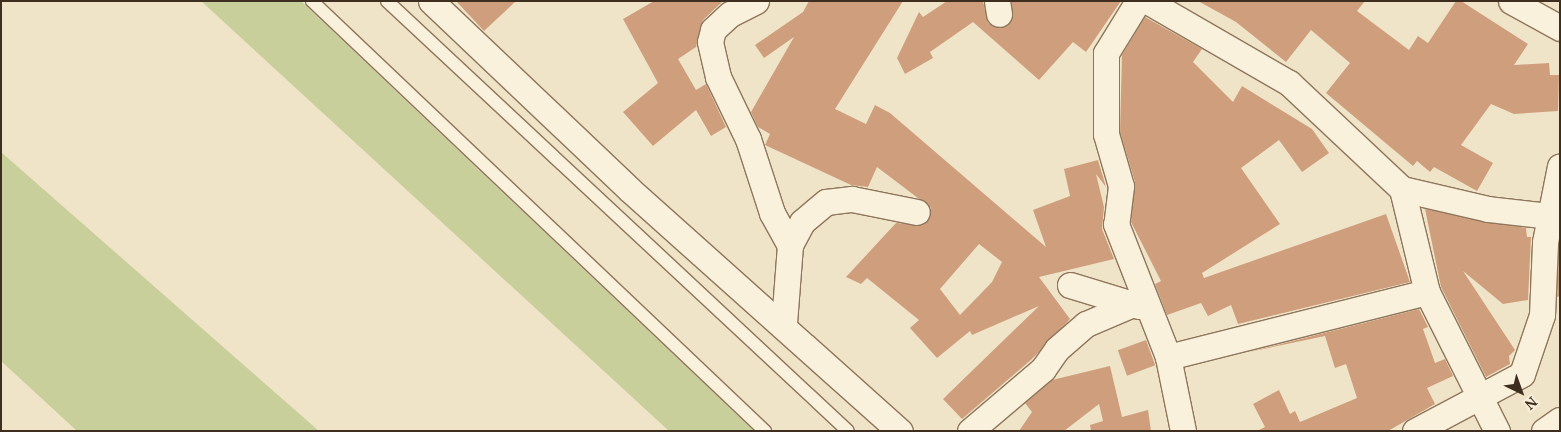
<!DOCTYPE html>
<style>
body{margin:0}
#map{position:relative;width:1561px;height:432px;overflow:hidden;background:#f0e4c8;font-family:"Noto Serif",serif}
div>[style]{position:absolute}
.green>*{inset:0;background:#c9cf9b}
.building>*{inset:0;background:#cf9f7d;transform-origin:0 0}
.roads{filter:drop-shadow(1px 0 #8d765c) drop-shadow(-1px 0 #8d765c) drop-shadow(0 1px #8d765c) drop-shadow(0 -1px #8d765c)}
.lane>*{height:12px;margin:-6px;padding:0 6px;transform-origin:6px;border-radius:6px;background:#faf1dc}
.street>*{height:25px;margin:-12.5px;padding:0 12.5px;transform-origin:12.5px;border-radius:12.5px;background:#faf1dc}
span{translate:-50% -50%;white-space:nowrap;text-align:center;line-height:1.15;-webkit-text-stroke:4px #f7eed8;paint-order:stroke}
.frame{position:absolute;inset:0;border:2px solid #3d2e20;pointer-events:none}
.north{position:absolute;left:1496px;top:367px;width:50px;height:50px;-webkit-text-stroke:4px #f7eed8;paint-order:stroke;rotate:138deg;font-size:14px;font-weight:700;line-height:20px;text-align:center;color:#3d2e20}
.north::after{content:'';display:block;margin:auto;width:18px;height:22px;background:#3d2e20;clip-path:polygon(50% 0,100% 100%,50% 72%,0 100%)}
</style>
<div id="map">
<div class="green">
<div style="clip-path:polygon(201px 1px,301px 1px,754px 431px,669px 431px)"></div>
<div style="clip-path:polygon(1px 152px,319px 431px,77px 431px,1px 361px)"></div>
</div>
<div class="building">
<div style="clip-path:polygon(456px 1px,516px 1px,484px 31px)"></div>
<div style="clip-path:polygon(654px 1px,723px 1px,703px 20px,696px 47px,678px 59px,696px 90px,706px 84px,726px 127px,711px 136px,696px 110px,653px 146px,623px 112px,658px 83px,623px 19px)"></div>
<div style="clip-path:polygon(evenodd,809px 1px,903px 1px,835px 109px,866px 124px,875px 105px,890px 113px,1046px 247px,1033px 210px,1070px 196px,1064px 169px,1098px 160px,1106px 187px,1096px 174px,1104px 207px,1102px 229px,1114px 259px,1039px 277px,1070px 319px,1032px 359px,962px 419px,943px 399px,1039px 306px,972px 335px,970px 331px,937px 358px,910px 328px,919px 320px,867px 278px,861px 284px,846px 277px,896px 223px,922px 225px,931px 208px,877px 167px,868px 187px,851px 185px,765px 145px,770px 134px,758px 127px,751px 112px,794px 37px,764px 58px,755px 45px,803px 12px,809px 1px,979px 244px,1002px 262px,992px 282px,960px 315px,940px 289px,979px 244px)"></div>
<div style="clip-path:polygon(947px 1px,983px 1px,988px 23px,1001px 28px,1012px 20px,1012px 1px,1121px 1px,1086px 52px,1073px 42px,1039px 80px,973px 22px,930px 52px,933px 58px,905px 74px,897px 58px,919px 12px,923px 17px)"></div>
<div style="clip-path:polygon(1198px 1px,1365px 1px,1357px 11px,1409px 50px,1418px 36px,1428px 43px,1456px 1px,1461px 1px,1528px 44px,1514px 65px,1549px 63px,1550px 75px,1559px 75px,1558px 111px,1514px 114px,1491px 104px,1461px 145px,1493px 163px,1477px 191px,1434px 167px,1430px 172px,1417px 161px,1413px 166px,1326px 93px,1350px 63px,1311px 30px,1286px 62px,1236px 22px)"></div>
<div style="clip-path:polygon(1145px 17px,1202px 49px,1193px 62px,1233px 102px,1242px 86px,1312px 129px,1329px 153px,1302px 172px,1279px 140px,1241px 168px,1280px 224px,1202px 273px,1204px 278px,1386px 214px,1410px 282px,1238px 324px,1231px 305px,1208px 316px,1201px 303px,1167px 315px,1155px 284px,1161px 281px,1131px 222px,1135px 182px,1120px 132px,1122px 55px)"></div>
<div style="clip-path:polygon(1425px 209px,1526px 228px,1527px 237px,1531px 237px,1528px 300px,1503px 304px,1463px 271px,1515px 350px,1509px 356px,1510px 364px,1486px 377px,1441px 287px)"></div>
<div style="clip-path:polygon(1560px 242px,1560px 296px,1557px 297px,1559px 244px)"></div>
<div style="clip-path:polygon(1419px 309px,1428px 327px,1423px 329px,1435px 363px,1445px 359px,1453px 376px,1427px 388px,1435px 404px,1388px 431px,1257px 431px,1265px 427px,1253px 404px,1279px 390px,1290px 414px,1295px 411px,1300px 422px,1357px 398px,1346px 364px,1335px 368px,1325px 336px,1249px 352px)"></div>
<div style="left:1146px;top:340px;width:27px;height:30px;rotate:70deg"></div>
<div style="clip-path:polygon(1110px 366px,1122px 417px,1148px 410px,1151px 431px,1091px 431px,1090px 425px,1103px 421px,1099px 404px,1064px 431px,1019px 431px,1032px 412px,1025px 403px,1052px 380px)"></div>
</div>
<div class="roads">
<div class="lane">
<div style="left:312px;top:1px;width:625px;rotate:43.51deg"></div>
<div style="left:387px;top:1px;width:630px;rotate:43.01deg"></div>
</div>
<div class="street">
<div style="left:431px;top:1px;width:274px;rotate:43.5deg"></div>
<div style="left:630px;top:190px;width:362px;rotate:41.8deg"></div>
<div style="left:756px;top:1px;width:29px;rotate:153deg"></div>
<div style="left:730px;top:14px;width:23px;rotate:137deg"></div>
<div style="left:713px;top:30px;width:12px;rotate:104deg"></div>
<div style="left:710px;top:42px;width:36px;rotate:77deg"></div>
<div style="left:718px;top:77px;width:69px;rotate:64.2deg"></div>
<div style="left:748px;top:139px;width:78px;rotate:72deg"></div>
<div style="left:772px;top:213px;width:37px;rotate:61deg"></div>
<div style="left:790px;top:245px;width:78px;rotate:94.4deg"></div>
<div style="left:997px;top:1px;width:13px;rotate:81deg"></div>
<div style="left:1138px;top:1px;width:61px;rotate:121.6deg"></div>
<div style="left:1106px;top:53px;width:81px;rotate:90deg"></div>
<div style="left:1106px;top:134px;width:54px;rotate:73.9deg"></div>
<div style="left:1121px;top:186px;width:38px;rotate:97deg"></div>
<div style="left:1116px;top:224px;width:143px;rotate:68.6deg"></div>
<div style="left:1168px;top:357px;width:76px;rotate:78.5deg"></div>
<div style="left:1147px;top:1px;width:164px;rotate:30deg"></div>
<div style="left:1289px;top:83px;width:155px;rotate:43.2deg"></div>
<div style="left:1402px;top:189px;width:106px;rotate:76.4deg"></div>
<div style="left:1427px;top:292px;width:156px;rotate:63.3deg"></div>
<div style="left:1511px;top:1px;width:56px;rotate:28.9deg"></div>
<div style="left:1402px;top:189px;width:88px;rotate:13.1deg"></div>
<div style="left:1488px;top:209px;width:62px;rotate:6.4deg"></div>
<div style="left:790px;top:245px;width:26px;rotate:-62deg"></div>
<div style="left:802px;top:222px;width:31px;rotate:-40deg"></div>
<div style="left:826px;top:202px;width:26px;rotate:-7deg"></div>
<div style="left:852px;top:199px;width:66px;rotate:11.3deg"></div>
<div style="left:1070px;top:285px;width:72px;rotate:16.9deg"></div>
<div style="left:1168px;top:357px;width:267px;rotate:-14.1deg"></div>
<div style="left:970px;top:431px;width:96px;rotate:-40.3deg"></div>
<div style="left:1043px;top:369px;width:24px;rotate:-55deg"></div>
<div style="left:1057px;top:349px;width:38px;rotate:-41deg"></div>
<div style="left:1086px;top:324px;width:51px;rotate:-23.1deg"></div>
<div style="left:1415px;top:431px;width:121px;rotate:-28deg"></div>
<div style="left:1522px;top:374px;width:62px;rotate:-71.3deg"></div>
<div style="left:1542px;top:315px;width:73px;rotate:-87.6deg"></div>
<div style="left:1545px;top:242px;width:77px;rotate:-78.8deg"></div>
<div style="left:1544px;top:431px;width:19px;rotate:-35deg"></div>
</div>
</div>
<div class="frame"></div>
<div class="north">N</div>
</div>
